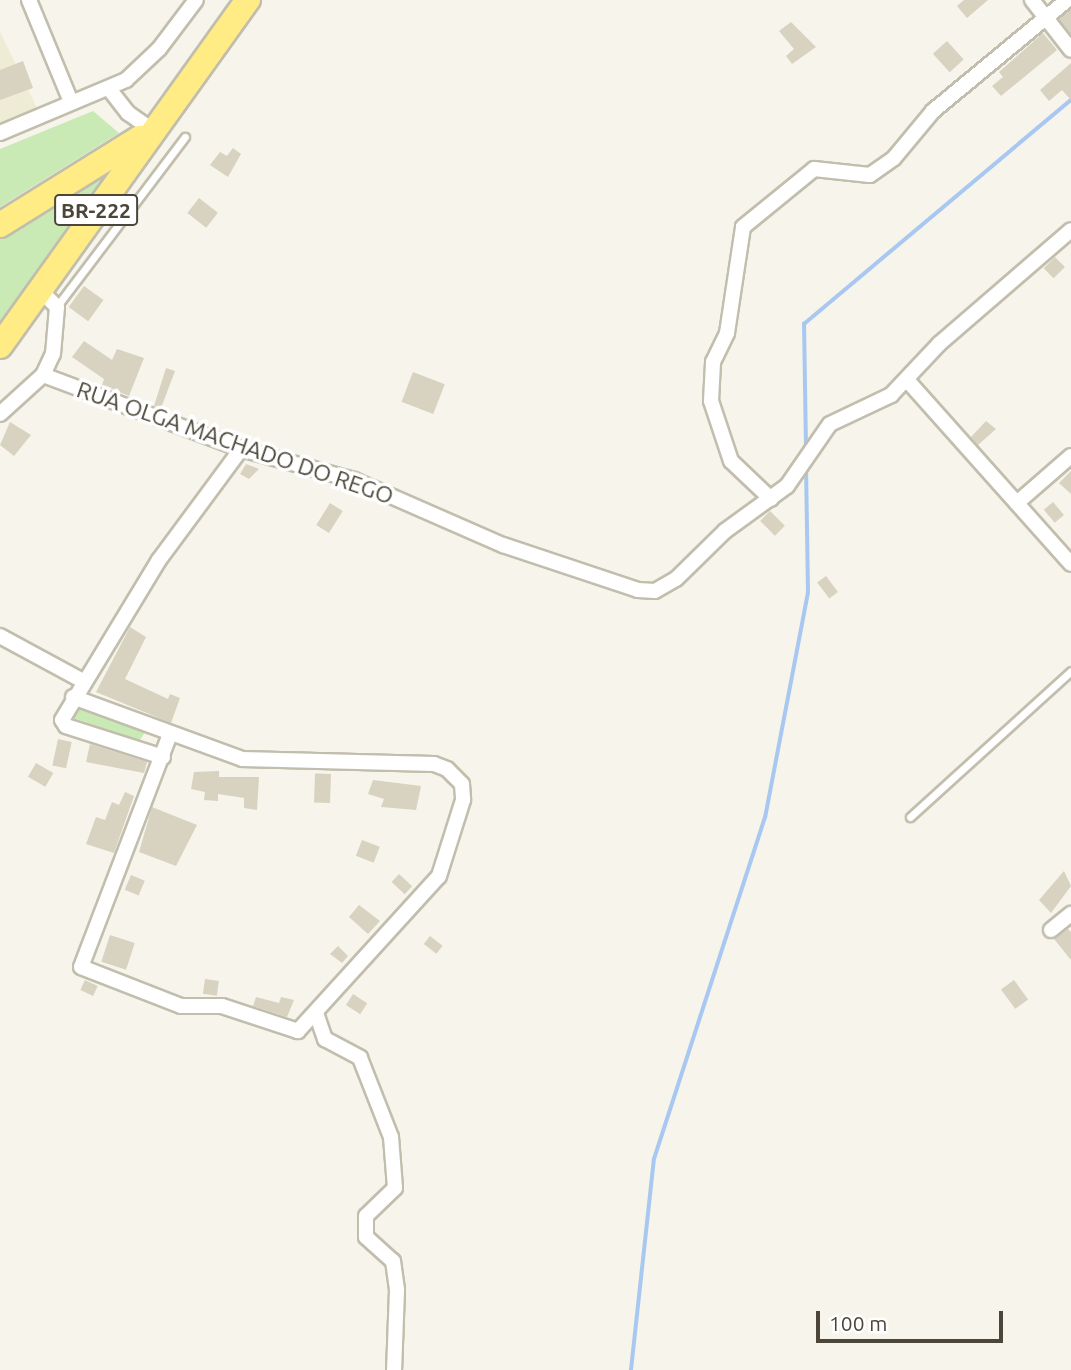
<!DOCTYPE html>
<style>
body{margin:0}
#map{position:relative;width:1071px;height:1370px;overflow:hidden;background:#f6f4eb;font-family:Ubuntu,sans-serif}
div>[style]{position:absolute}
.education>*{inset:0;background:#efecd5}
.green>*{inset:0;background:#c9eab4}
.stream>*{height:3.5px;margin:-1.75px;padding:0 1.75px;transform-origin:1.75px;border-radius:1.75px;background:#a8c8f2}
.building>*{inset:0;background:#d8d2c0;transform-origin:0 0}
.roads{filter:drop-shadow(2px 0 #c2bead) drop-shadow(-2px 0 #c2bead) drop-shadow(0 2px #c2bead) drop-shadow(0 -2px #c2bead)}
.service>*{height:7px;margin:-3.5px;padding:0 3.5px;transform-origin:3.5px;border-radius:3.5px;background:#fff}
.minor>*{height:14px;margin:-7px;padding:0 7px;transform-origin:7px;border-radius:7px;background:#fff}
.trunk>*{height:24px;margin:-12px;padding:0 12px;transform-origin:12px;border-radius:12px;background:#ffec84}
span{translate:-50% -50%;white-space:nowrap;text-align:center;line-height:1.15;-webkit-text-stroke:7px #fff;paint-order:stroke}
.shield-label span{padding:2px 5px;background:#fff;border:2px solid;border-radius:5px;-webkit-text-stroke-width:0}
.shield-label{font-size:21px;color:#4b4639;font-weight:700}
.street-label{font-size:23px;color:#4b4639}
.scale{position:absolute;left:816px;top:1311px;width:187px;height:32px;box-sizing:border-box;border:4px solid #4b4639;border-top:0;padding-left:9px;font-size:21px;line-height:24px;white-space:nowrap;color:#4b4639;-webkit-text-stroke:5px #fff;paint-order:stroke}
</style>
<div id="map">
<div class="education">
<div style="clip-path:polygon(0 32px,39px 112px,0 129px)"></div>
</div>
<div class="green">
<div style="clip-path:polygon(93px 111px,119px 133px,0 207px,0 149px)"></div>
<div style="clip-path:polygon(115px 168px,0 326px,0 236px)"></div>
<div style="clip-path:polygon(77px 703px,146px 731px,139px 741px,71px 717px)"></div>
</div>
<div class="stream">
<div style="left:806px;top:449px;width:125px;rotate:-90.9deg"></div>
<div style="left:804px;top:324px;width:349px;rotate:-40deg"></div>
<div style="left:631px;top:1370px;width:212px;rotate:-83.8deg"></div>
<div style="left:654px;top:1159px;width:359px;rotate:-72deg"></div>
<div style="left:765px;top:818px;width:229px;rotate:-79.2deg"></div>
<div style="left:808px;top:593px;width:126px;rotate:-90.9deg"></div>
</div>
<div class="building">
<div style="clip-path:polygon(964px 0,988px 0,967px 18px,957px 6px)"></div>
<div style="clip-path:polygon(1071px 9px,1071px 34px,1059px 19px)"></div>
<div style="clip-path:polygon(791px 22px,816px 47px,792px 64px,786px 56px,794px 49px,779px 31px)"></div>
<div style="clip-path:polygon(1043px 33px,1057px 50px,1001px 96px,992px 86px,1003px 77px,999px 72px)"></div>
<div style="left:947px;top:41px;width:25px;height:19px;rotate:48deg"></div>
<div style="clip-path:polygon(23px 61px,33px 88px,0 100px,0 70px)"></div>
<div style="clip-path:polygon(1071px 63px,1071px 100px,1062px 90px,1049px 101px,1040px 90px)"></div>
<div style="clip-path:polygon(233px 148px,241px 154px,228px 177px,210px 165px,220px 152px,227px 156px)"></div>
<div style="left:199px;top:198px;width:24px;height:19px;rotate:38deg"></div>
<div style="left:1055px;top:257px;width:14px;height:16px;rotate:45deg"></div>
<div style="left:84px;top:286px;width:24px;height:26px;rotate:36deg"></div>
<div style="clip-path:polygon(84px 341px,112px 360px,117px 349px,144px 358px,129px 396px,102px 385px,104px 379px,72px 357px)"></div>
<div style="clip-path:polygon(166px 368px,175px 371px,161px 408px,154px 406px)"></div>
<div style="left:413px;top:372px;width:34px;height:32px;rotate:21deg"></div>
<div style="clip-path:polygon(986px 421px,996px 429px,978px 445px,971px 437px)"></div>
<div style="clip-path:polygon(10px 422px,31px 435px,14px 456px,0 445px)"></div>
<div style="clip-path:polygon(246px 464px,259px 469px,249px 479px,240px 474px)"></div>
<div style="clip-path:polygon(1071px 471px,1071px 494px,1059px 483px)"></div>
<div style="left:1053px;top:502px;width:17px;height:12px;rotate:50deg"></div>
<div style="left:330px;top:503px;width:15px;height:26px;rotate:32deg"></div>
<div style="left:770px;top:511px;width:21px;height:14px;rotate:45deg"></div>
<div style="left:826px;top:576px;width:20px;height:11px;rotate:53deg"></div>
<div style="clip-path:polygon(130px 627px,146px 637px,125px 679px,168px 699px,170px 694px,180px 698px,171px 723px,96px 692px)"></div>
<div style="left:58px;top:739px;width:14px;height:27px;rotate:12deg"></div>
<div style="clip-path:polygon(90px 744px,147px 762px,144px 773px,86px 762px)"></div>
<div style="left:36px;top:763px;width:20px;height:16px;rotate:30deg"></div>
<div style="clip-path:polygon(219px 771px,219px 777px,259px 777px,257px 810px,244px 808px,244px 798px,218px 794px,218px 801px,204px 800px,205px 792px,191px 789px,194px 772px)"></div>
<div style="left:331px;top:774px;width:29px;height:16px;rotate:92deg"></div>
<div style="clip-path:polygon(373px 780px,421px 786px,416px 810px,381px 807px,384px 799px,368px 794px)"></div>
<div style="clip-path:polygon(125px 792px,134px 796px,114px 853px,86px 844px,96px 817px,105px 820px,112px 802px,119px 805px)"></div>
<div style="clip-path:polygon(152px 807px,197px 825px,176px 866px,139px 852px)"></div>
<div style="left:362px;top:840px;width:19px;height:17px;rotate:21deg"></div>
<div style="clip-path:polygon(1064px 871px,1071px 886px,1051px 913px,1039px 900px)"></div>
<div style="left:399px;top:874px;width:18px;height:11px;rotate:43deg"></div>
<div style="left:131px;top:875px;width:15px;height:16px;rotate:23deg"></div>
<div style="clip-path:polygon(359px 905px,380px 921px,368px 934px,349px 917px)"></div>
<div style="clip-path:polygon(1068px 929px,1071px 932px,1071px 960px,1054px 939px)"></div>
<div style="left:110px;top:935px;width:26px;height:28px;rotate:18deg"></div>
<div style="left:430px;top:936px;width:16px;height:10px;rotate:38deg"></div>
<div style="clip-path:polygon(338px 946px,348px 956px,342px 963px,330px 954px)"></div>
<div style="left:205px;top:979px;width:14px;height:15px;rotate:8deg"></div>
<div style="left:85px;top:980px;width:14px;height:11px;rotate:25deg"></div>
<div style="left:1014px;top:980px;width:24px;height:16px;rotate:54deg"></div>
<div style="left:353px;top:994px;width:17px;height:13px;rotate:33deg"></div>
<div style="clip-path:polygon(256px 997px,279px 1003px,281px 997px,294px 1000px,287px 1017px,253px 1006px)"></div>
</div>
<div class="roads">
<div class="service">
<div style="left:57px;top:306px;width:212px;rotate:-52.9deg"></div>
<div style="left:910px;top:817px;width:217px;rotate:-42.2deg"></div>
</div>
<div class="minor">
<div style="left:29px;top:0;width:110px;rotate:67.6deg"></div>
<div style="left:1032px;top:0;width:63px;rotate:52deg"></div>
<div style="left:110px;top:90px;width:29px;rotate:52deg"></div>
<div style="left:128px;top:113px;width:29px;rotate:35deg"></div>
<div style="left:0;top:133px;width:137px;rotate:-22.8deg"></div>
<div style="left:126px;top:80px;width:45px;rotate:-43.2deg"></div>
<div style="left:159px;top:49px;width:61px;rotate:-52.9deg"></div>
<div style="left:43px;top:375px;width:211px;rotate:20.5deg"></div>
<div style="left:241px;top:449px;width:117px;rotate:15.3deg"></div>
<div style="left:354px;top:480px;width:163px;rotate:23.6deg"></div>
<div style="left:503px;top:545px;width:142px;rotate:18.4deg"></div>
<div style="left:638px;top:590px;width:17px;rotate:3deg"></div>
<div style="left:655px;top:591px;width:24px;rotate:-30deg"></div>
<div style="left:676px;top:579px;width:69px;rotate:-44.4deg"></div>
<div style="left:725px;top:531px;width:77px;rotate:-36deg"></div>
<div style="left:787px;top:486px;width:75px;rotate:-55.3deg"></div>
<div style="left:830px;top:424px;width:68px;rotate:-25.4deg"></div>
<div style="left:891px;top:395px;width:70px;rotate:-46.7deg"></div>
<div style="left:939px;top:344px;width:174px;rotate:-40.8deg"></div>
<div style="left:907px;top:380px;width:246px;rotate:48.3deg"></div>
<div style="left:0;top:414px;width:58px;rotate:-42.2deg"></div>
<div style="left:43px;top:375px;width:23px;rotate:-65deg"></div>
<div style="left:53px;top:354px;width:47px;rotate:-85.1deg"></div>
<div style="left:57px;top:307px;width:24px;rotate:-135deg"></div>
<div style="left:771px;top:499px;width:55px;rotate:-136.5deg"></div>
<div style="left:731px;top:461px;width:63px;rotate:-108.4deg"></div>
<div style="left:711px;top:401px;width:39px;rotate:-87deg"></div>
<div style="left:713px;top:362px;width:32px;rotate:-64deg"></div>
<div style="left:727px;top:333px;width:107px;rotate:-81.4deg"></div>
<div style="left:743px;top:227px;width:92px;rotate:-39.2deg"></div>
<div style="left:814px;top:169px;width:56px;rotate:6.1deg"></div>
<div style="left:870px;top:175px;width:29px;rotate:-35deg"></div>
<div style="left:894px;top:158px;width:61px;rotate:-50.3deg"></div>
<div style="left:933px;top:111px;width:174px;rotate:-39.6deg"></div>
<div style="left:1018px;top:502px;width:70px;rotate:-41deg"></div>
<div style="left:0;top:636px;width:94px;rotate:28.5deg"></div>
<div style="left:73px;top:697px;width:180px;rotate:20.1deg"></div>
<div style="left:242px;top:759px;width:192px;rotate:1.5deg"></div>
<div style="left:434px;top:764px;width:14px;rotate:21deg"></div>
<div style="left:447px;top:769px;width:21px;rotate:45deg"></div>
<div style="left:462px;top:784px;width:16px;rotate:86deg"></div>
<div style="left:463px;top:800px;width:80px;rotate:107.5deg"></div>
<div style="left:439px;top:876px;width:210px;rotate:132.3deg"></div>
<div style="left:298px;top:1031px;width:80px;rotate:-161.8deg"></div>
<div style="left:222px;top:1006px;width:41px;rotate:180deg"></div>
<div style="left:181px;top:1006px;width:107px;rotate:-158.7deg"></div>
<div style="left:81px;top:967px;width:249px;rotate:-69.1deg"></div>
<div style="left:163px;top:757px;width:102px;rotate:-162.3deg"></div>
<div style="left:66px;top:726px;width:7px;rotate:-124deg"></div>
<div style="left:62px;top:720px;width:187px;rotate:-58.8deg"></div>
<div style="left:159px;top:560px;width:138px;rotate:-53.5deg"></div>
<div style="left:1051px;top:930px;width:26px;rotate:-39deg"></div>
<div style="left:316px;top:1013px;width:28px;rotate:71deg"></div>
<div style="left:325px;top:1039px;width:40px;rotate:28deg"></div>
<div style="left:360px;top:1058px;width:85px;rotate:68.6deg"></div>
<div style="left:391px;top:1137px;width:51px;rotate:85.5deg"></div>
<div style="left:395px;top:1188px;width:40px;rotate:136deg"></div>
<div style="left:366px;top:1216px;width:21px;rotate:90deg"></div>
<div style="left:366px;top:1237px;width:36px;rotate:42deg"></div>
<div style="left:393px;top:1261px;width:29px;rotate:82deg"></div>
<div style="left:397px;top:1290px;width:80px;rotate:92.1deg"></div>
</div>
<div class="trunk">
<div style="left:0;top:225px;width:165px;rotate:-31.9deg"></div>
<div style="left:0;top:346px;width:426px;rotate:-54.4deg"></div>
</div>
</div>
<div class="shield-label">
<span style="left:96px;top:210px">BR-222</span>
</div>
<div class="street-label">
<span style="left:235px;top:443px;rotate:19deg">RUA OLGA MACHADO DO REGO</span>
</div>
<div class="scale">100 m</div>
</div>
